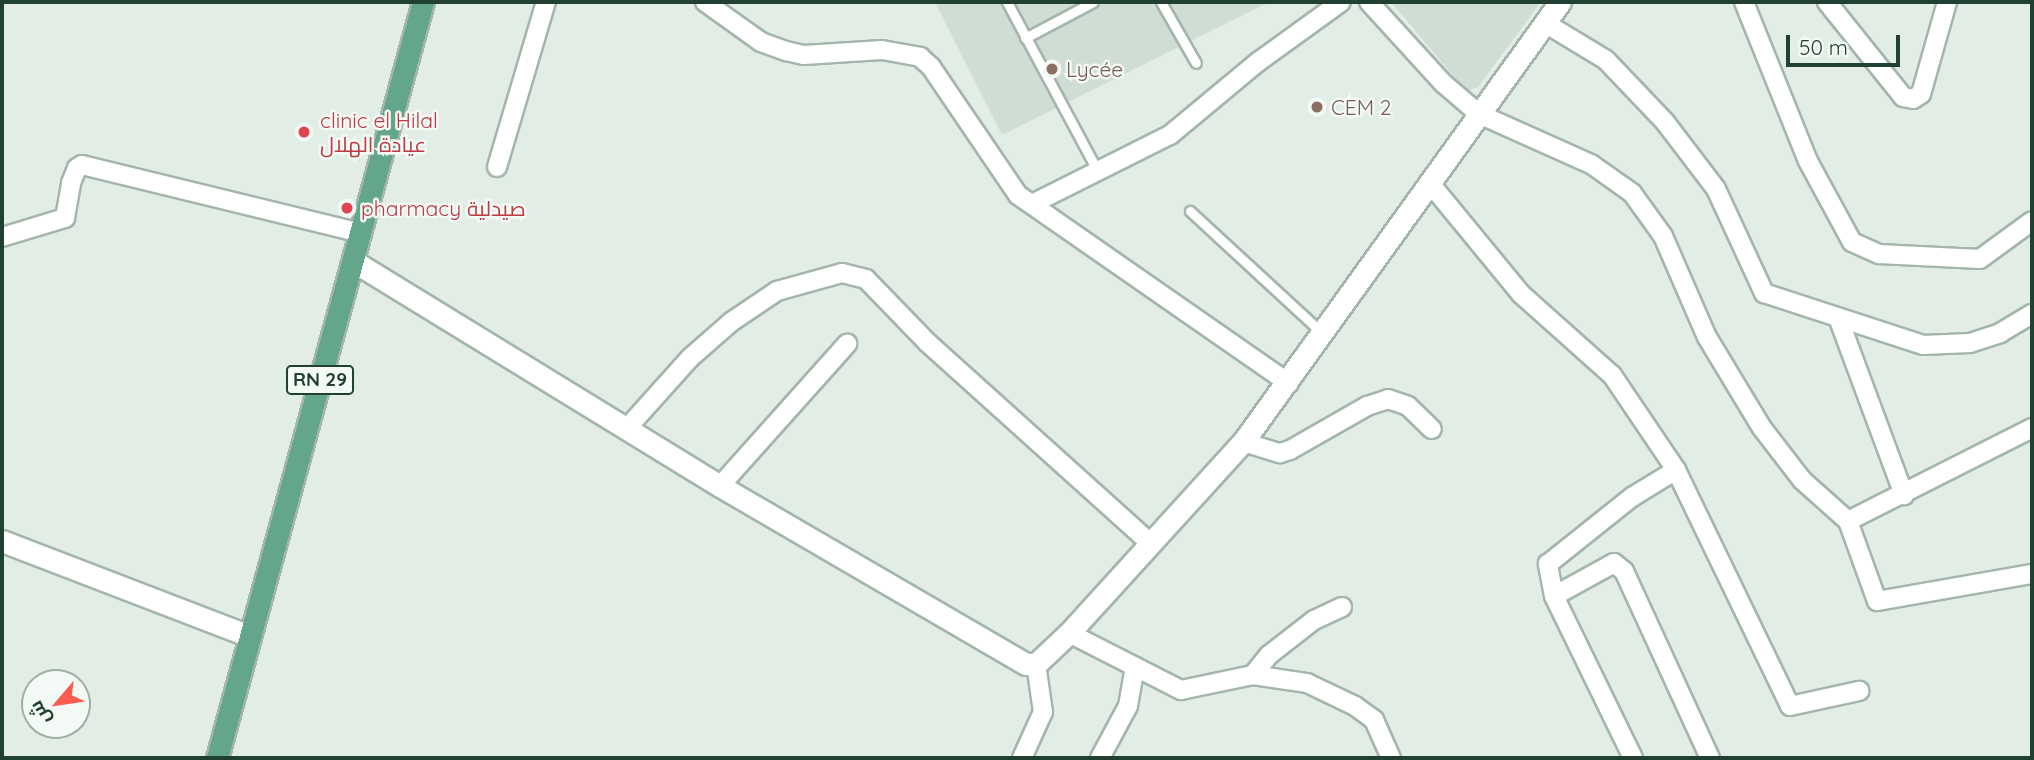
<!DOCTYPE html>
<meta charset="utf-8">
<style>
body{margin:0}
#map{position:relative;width:2034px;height:760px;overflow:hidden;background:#e2ede6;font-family:Quicksand,Cairo,sans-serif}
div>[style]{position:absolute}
.built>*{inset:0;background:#d0ddd5}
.roads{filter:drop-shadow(2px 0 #a4b6ac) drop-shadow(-2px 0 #a4b6ac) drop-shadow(0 2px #a4b6ac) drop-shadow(0 -2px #a4b6ac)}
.lane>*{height:9px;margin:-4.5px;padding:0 4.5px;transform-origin:4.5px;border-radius:4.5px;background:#fff}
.street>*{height:18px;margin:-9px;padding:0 9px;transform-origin:9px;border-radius:9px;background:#fff}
.secondary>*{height:21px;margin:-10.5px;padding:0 10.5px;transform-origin:10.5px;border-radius:10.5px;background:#fff}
.primary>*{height:21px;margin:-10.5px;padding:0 10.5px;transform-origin:10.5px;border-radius:10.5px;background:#63a689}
.dots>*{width:19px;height:19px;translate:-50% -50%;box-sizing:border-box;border:4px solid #f3f9f5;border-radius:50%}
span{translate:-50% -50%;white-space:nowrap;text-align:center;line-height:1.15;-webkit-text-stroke:5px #f3f9f5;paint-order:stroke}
.shield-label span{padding:2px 5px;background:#f3f9f5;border:2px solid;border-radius:5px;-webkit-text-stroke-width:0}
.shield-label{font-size:19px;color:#204032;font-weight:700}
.education-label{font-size:21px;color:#785e54}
.left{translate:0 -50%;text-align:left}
.health-label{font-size:21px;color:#be3a42}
.frame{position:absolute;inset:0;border:4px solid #204032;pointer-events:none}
.north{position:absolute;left:21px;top:669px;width:70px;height:70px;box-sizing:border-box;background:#f3f9f5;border:2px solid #9fafa7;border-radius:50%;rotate:241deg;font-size:19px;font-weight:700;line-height:28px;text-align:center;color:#204032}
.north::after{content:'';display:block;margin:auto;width:24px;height:32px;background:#fd5c50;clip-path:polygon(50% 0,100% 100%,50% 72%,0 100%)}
.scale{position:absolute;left:1786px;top:35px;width:114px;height:32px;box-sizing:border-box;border:4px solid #204032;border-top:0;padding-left:9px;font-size:21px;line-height:24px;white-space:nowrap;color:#204032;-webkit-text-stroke:5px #f3f9f5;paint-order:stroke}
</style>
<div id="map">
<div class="built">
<div style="clip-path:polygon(935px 2px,1269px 2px,1002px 135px)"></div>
<div style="clip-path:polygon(1391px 2px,1541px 2px,1478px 87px,1466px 91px)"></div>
</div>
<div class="roads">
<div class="lane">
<div style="left:1007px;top:2px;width:193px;rotate:61.8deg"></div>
<div style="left:1161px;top:2px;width:70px;rotate:60.2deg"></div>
<div style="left:1025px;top:38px;width:77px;rotate:-27.9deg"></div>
<div style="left:1190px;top:211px;width:180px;rotate:42.7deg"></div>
</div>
<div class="street">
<div style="left:705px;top:2px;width:69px;rotate:35.5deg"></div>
<div style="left:761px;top:42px;width:27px;rotate:20deg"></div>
<div style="left:786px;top:51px;width:18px;rotate:13deg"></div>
<div style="left:804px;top:55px;width:78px;rotate:-3.7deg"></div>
<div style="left:882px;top:50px;width:39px;rotate:10deg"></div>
<div style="left:920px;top:57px;width:15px;rotate:42deg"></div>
<div style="left:931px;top:67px;width:155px;rotate:55.8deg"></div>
<div style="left:1018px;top:195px;width:330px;rotate:34.8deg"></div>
<div style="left:1369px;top:2px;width:111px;rotate:47.6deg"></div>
<div style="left:1444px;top:84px;width:46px;rotate:40.6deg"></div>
<div style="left:1479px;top:114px;width:123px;rotate:24.1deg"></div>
<div style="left:1591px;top:164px;width:50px;rotate:35.3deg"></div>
<div style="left:1632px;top:193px;width:53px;rotate:54.2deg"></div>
<div style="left:1663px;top:236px;width:110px;rotate:66.5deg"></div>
<div style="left:1707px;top:337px;width:106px;rotate:58.9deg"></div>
<div style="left:1762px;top:428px;width:66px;rotate:52.4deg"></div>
<div style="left:1802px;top:480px;width:62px;rotate:41.7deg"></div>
<div style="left:1848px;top:521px;width:85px;rotate:70.1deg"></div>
<div style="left:1877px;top:601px;width:157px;rotate:-9.9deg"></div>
<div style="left:1744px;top:2px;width:171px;rotate:68.1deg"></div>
<div style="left:1808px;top:161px;width:92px;rotate:61.5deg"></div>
<div style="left:1852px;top:242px;width:30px;rotate:24deg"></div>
<div style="left:1879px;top:254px;width:101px;rotate:2.8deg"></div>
<div style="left:1980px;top:259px;width:64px;rotate:-36.2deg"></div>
<div style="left:1827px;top:2px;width:122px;rotate:51.3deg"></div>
<div style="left:1903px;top:97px;width:10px;rotate:11deg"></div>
<div style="left:1913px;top:99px;width:9px;rotate:-32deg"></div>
<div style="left:1921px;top:94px;width:96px;rotate:-74.2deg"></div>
<div style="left:1545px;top:23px;width:71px;rotate:31.2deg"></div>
<div style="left:1606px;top:60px;width:86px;rotate:46.4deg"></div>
<div style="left:1665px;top:122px;width:84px;rotate:52.7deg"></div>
<div style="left:1716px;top:189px;width:115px;rotate:65.2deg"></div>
<div style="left:1764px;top:293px;width:167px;rotate:18.1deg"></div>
<div style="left:1923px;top:345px;width:47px;rotate:-2.4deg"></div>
<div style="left:1970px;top:343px;width:32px;rotate:-18deg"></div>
<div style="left:2000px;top:333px;width:37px;rotate:-31deg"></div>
<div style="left:497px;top:167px;width:172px;rotate:-73.5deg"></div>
<div style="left:1429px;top:182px;width:145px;rotate:50.6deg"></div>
<div style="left:1521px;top:294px;width:122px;rotate:41.7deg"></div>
<div style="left:1612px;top:375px;width:115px;rotate:56deg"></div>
<div style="left:1676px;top:470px;width:262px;rotate:64.2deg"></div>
<div style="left:1790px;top:706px;width:71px;rotate:-12.3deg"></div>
<div style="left:1032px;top:204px;width:154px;rotate:-26.6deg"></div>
<div style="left:1170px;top:135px;width:114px;rotate:-39.7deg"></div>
<div style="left:1258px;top:62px;width:102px;rotate:-35.9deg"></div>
<div style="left:2px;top:237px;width:66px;rotate:-16.8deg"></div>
<div style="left:65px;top:218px;width:36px;rotate:-80deg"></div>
<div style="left:71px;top:183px;width:16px;rotate:-68deg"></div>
<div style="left:77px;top:168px;width:6px;rotate:-31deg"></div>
<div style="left:82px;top:165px;width:283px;rotate:13.7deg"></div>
<div style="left:1839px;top:320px;width:187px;rotate:69.6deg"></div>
<div style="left:629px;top:426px;width:91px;rotate:-48.1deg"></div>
<div style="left:690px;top:358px;width:55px;rotate:-41.3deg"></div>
<div style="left:731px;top:322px;width:55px;rotate:-34deg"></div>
<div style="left:777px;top:291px;width:67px;rotate:-15.5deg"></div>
<div style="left:842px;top:273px;width:25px;rotate:14deg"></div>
<div style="left:866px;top:279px;width:89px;rotate:45.9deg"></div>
<div style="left:928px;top:343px;width:300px;rotate:42deg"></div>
<div style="left:1243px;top:442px;width:39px;rotate:17deg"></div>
<div style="left:1280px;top:453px;width:10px;rotate:-17deg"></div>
<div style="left:1290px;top:450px;width:89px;rotate:-29.7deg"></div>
<div style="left:1367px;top:406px;width:22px;rotate:-18deg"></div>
<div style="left:1388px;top:399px;width:21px;rotate:19deg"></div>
<div style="left:1408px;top:406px;width:33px;rotate:44deg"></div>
<div style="left:720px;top:486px;width:191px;rotate:-48.2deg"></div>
<div style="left:1848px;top:521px;width:206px;rotate:-26.8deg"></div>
<div style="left:1554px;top:596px;width:68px;rotate:-28.8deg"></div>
<div style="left:1614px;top:563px;width:13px;rotate:39deg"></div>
<div style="left:1624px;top:571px;width:206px;rotate:65.3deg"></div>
<div style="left:1342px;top:607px;width:31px;rotate:155deg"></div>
<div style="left:1314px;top:620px;width:57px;rotate:142.1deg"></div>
<div style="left:1269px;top:655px;width:26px;rotate:129deg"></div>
<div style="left:1253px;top:675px;width:55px;rotate:8.4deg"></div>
<div style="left:1307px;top:683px;width:53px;rotate:25.6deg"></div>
<div style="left:1355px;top:706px;width:24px;rotate:36deg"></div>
<div style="left:1374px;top:720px;width:42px;rotate:65.9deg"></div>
<div style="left:1069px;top:633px;width:126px;rotate:27deg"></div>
<div style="left:1181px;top:690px;width:74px;rotate:-11.8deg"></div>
<div style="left:1022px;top:758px;width:51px;rotate:-65.5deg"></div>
<div style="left:1043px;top:712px;width:49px;rotate:-98.3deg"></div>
<div style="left:1100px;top:758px;width:59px;rotate:-61.7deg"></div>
<div style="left:1128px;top:706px;width:40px;rotate:-80deg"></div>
<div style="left:1633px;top:758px;width:180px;rotate:-116deg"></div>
<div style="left:1554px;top:596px;width:33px;rotate:-101deg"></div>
<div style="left:1548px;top:564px;width:107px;rotate:-38.6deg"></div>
<div style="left:1632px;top:497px;width:52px;rotate:-31.5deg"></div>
</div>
<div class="secondary">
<div style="left:353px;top:261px;width:430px;rotate:31.5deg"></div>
<div style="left:720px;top:486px;width:354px;rotate:30.2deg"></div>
<div style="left:1026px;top:664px;width:10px"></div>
<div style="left:1036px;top:664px;width:45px;rotate:-43.2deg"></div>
<div style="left:1069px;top:633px;width:258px;rotate:-47.7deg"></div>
<div style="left:1243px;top:442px;width:542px;rotate:-54.23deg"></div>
<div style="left:2px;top:541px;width:265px;rotate:21deg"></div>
</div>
<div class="primary">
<div style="left:217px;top:758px;width:784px;rotate:-74.76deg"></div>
</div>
</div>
<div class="dots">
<div style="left:1052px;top:69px;background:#8d6e63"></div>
<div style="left:1317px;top:107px;background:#8d6e63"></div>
<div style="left:304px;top:132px;background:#e0444e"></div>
<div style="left:347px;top:208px;background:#e0444e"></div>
</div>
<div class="shield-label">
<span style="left:320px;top:380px">RN 29</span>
</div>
<div class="education-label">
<span class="left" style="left:1066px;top:69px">Lycée</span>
<span class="left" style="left:1331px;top:107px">CEM 2</span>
</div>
<div class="health-label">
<span class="left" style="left:320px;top:132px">clinic el Hilal<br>عيادة الهلال</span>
<span class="left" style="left:361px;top:208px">pharmacy صيدلية</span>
</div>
<div class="frame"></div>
<div class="north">ش</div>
<div class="scale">50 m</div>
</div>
